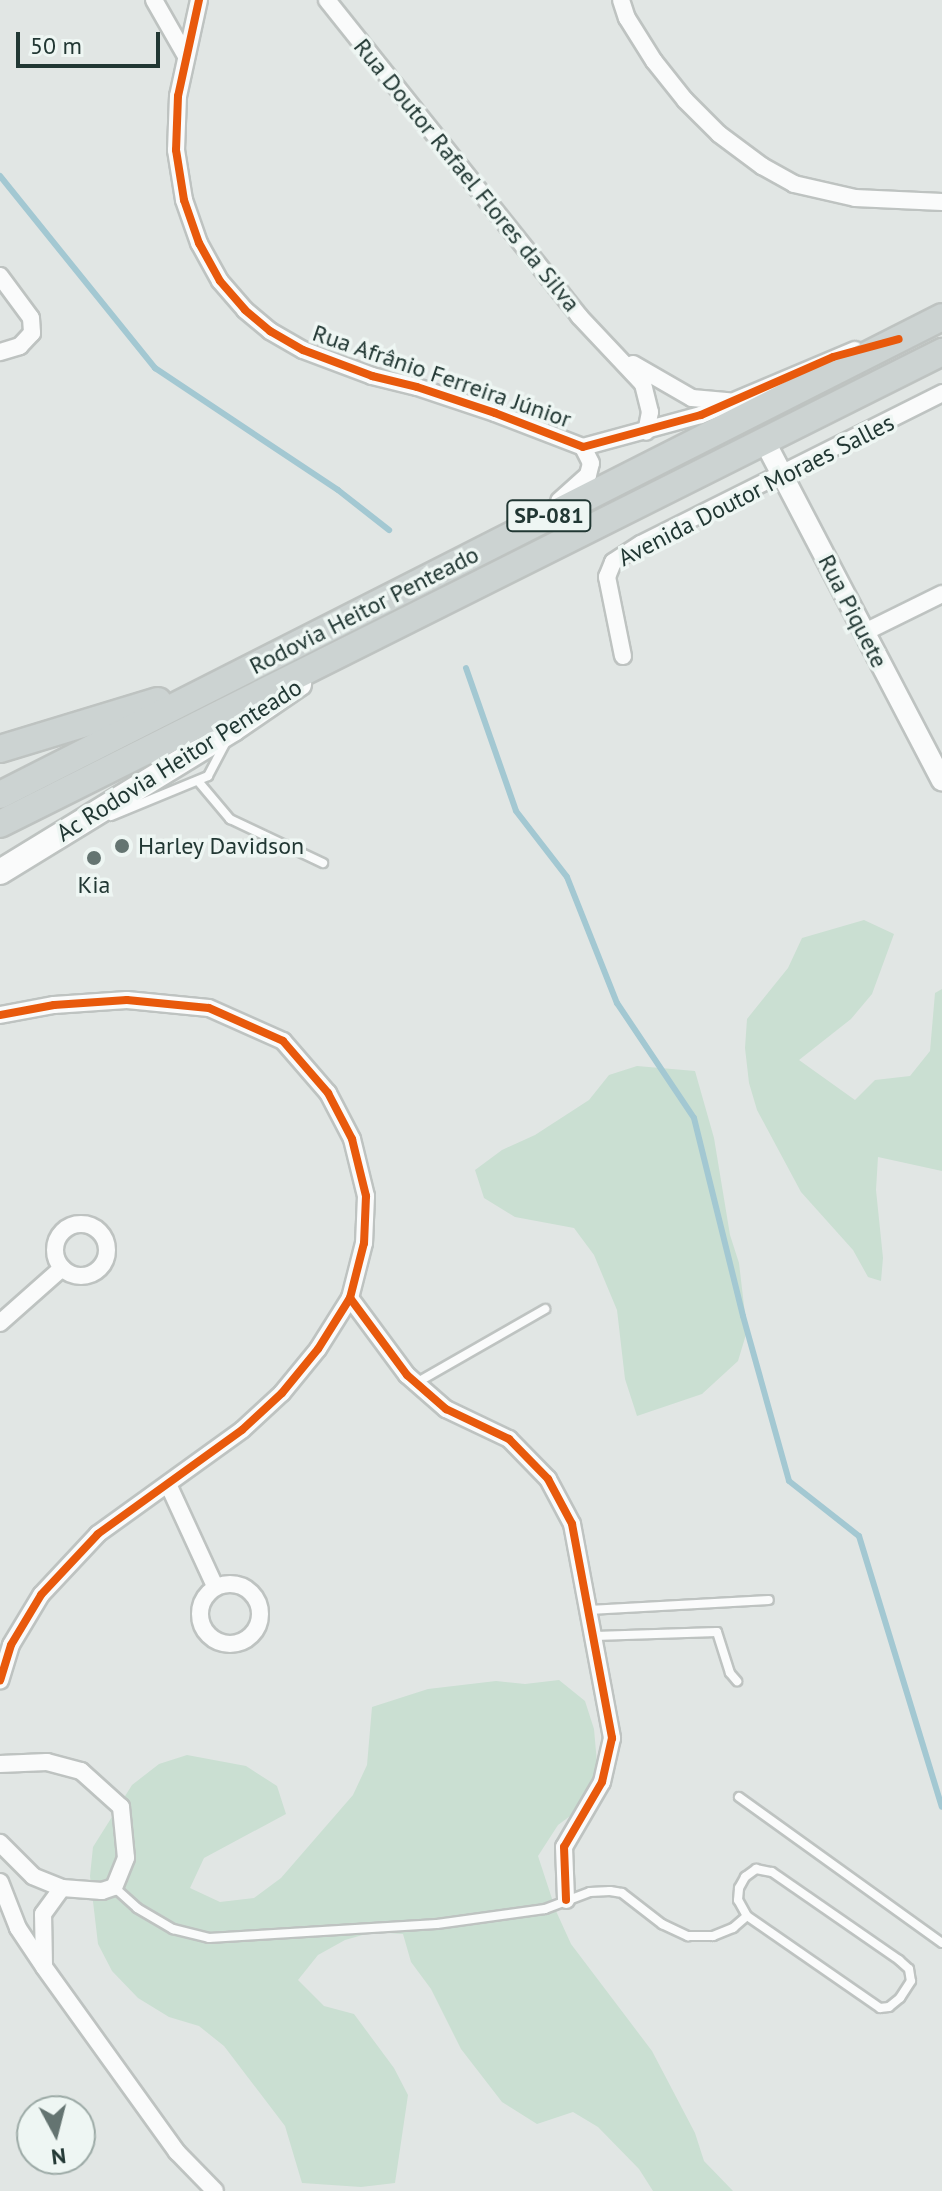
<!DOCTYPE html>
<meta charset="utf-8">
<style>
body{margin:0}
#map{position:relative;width:942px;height:2191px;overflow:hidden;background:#e1e6e4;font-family:"PT Sans",sans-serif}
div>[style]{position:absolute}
.green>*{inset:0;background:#cadfd2}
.stream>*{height:6px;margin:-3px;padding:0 3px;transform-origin:3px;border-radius:3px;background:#a3c8d2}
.roads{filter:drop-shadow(2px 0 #bec3c1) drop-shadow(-2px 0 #bec3c1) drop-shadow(0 2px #bec3c1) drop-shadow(0 -2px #bec3c1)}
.service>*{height:8px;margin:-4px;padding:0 4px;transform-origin:4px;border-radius:4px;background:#fafbfb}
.minor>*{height:16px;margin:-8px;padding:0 8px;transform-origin:8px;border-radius:8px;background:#fafbfb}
.minor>.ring{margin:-8px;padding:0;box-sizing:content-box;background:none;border:16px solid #fafbfb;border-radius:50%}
.tertiary>*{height:20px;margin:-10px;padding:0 10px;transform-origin:10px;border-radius:10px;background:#fafbfb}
.secondary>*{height:24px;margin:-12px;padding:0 12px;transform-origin:12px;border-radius:12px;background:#fafbfb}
.primary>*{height:26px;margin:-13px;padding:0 13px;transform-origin:13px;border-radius:13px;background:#ccd3d2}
.cycleway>*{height:8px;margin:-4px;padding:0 4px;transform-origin:4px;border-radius:4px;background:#e8590c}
.dots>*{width:22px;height:22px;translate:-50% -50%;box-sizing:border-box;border:4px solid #eef6f3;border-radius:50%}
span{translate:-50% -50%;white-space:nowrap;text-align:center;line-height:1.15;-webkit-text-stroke:7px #eef6f3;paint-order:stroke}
.shield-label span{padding:2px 6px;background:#eef6f3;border:2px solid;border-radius:6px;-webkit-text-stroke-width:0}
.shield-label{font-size:22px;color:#213733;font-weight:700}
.street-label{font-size:24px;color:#213733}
.poi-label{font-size:24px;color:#213733}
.left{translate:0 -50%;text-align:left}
.north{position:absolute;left:16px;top:2095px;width:80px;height:80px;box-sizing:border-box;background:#eef6f3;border:2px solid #9caaa6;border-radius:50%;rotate:173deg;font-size:22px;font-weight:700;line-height:32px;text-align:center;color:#213733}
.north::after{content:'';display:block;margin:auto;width:28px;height:36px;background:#647471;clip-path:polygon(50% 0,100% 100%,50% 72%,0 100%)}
.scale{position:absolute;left:16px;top:32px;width:144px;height:36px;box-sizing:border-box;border:4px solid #213733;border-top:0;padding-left:10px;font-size:24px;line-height:28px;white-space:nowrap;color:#213733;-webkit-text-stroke:6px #eef6f3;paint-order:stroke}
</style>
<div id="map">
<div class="green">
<div style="clip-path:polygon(864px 920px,894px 934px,872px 994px,851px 1019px,799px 1060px,855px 1100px,875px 1080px,910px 1076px,930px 1051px,935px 993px,942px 989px,942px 1171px,878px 1157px,876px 1190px,883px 1258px,881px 1281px,868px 1277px,853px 1250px,801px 1192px,757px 1110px,749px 1083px,745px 1048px,747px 1019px,788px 968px,802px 938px)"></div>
<div style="clip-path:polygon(637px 1066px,695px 1071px,714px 1138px,730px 1235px,739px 1263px,747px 1331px,738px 1361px,702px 1394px,637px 1416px,625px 1379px,617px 1310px,594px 1255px,574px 1228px,515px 1217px,484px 1198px,475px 1170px,502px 1150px,535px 1135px,589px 1100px,609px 1075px)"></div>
<div style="clip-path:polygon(559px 1680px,585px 1701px,594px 1729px,597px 1763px,585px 1805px,558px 1825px,538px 1856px,556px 1911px,571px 1944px,652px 2051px,695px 2133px,704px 2161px,733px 2191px,653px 2191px,639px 2169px,598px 2127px,573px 2112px,537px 2124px,502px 2102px,461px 2049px,431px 1989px,411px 1962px,403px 1934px,373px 1932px,345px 1940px,318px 1955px,298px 1980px,324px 2006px,354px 2014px,394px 2068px,408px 2095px,395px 2183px,361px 2187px,302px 2183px,285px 2126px,224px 2046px,199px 2026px,169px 2017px,138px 1998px,112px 1971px,98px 1944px,90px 1876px,93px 1847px,132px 1785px,159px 1764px,187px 1755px,246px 1766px,277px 1786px,286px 1814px,204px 1858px,190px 1888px,220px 1902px,254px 1898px,281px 1878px,353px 1795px,367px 1765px,372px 1707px,428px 1689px,496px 1681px,525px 1684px)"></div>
</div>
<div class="stream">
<div style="left:0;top:176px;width:247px;rotate:51.1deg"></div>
<div style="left:155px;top:368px;width:220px;rotate:33.7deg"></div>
<div style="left:338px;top:490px;width:65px;rotate:38.1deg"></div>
<div style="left:466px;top:668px;width:151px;rotate:70.7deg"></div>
<div style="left:516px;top:811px;width:83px;rotate:52.3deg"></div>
<div style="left:567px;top:877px;width:136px;rotate:68.4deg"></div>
<div style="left:617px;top:1003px;width:138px;rotate:56.2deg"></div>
<div style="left:694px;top:1118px;width:204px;rotate:76.1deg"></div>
<div style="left:743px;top:1316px;width:171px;rotate:74.4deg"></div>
<div style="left:789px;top:1481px;width:89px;rotate:38.2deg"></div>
<div style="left:859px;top:1536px;width:283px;rotate:73deg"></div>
</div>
<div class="roads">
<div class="service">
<div style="left:198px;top:781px;width:50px;rotate:49.9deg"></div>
<div style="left:230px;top:819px;width:103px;rotate:25.3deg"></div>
<div style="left:111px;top:816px;width:105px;rotate:-22.4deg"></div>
<div style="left:208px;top:776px;width:41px;rotate:-62.2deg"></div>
<div style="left:416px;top:1383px;width:149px;rotate:-29.8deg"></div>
<div style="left:589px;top:1610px;width:180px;rotate:-3.2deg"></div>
<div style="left:595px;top:1636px;width:122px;rotate:-1.9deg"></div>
<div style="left:717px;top:1632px;width:43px;rotate:72.4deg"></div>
<div style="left:730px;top:1673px;width:11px;rotate:49deg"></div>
<div style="left:739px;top:1797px;width:250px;rotate:35.7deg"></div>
<div style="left:756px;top:1869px;width:16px;rotate:11deg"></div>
<div style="left:772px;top:1872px;width:155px;rotate:34.7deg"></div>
<div style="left:899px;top:1960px;width:13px;rotate:42deg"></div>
<div style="left:909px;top:1969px;width:12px;rotate:81deg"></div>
<div style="left:911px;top:1981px;width:20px;rotate:123deg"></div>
<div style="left:900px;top:1998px;width:14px;rotate:141deg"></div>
<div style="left:889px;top:2007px;width:9px;rotate:174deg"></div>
<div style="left:880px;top:2008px;width:162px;rotate:-145.3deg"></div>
<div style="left:747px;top:1916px;width:18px;rotate:-119deg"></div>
<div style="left:738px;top:1900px;width:12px;rotate:-85deg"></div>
<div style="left:739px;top:1888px;width:13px;rotate:-61deg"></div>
<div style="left:745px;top:1877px;width:14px;rotate:-36deg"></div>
<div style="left:114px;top:1887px;width:31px;rotate:42deg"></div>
<div style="left:137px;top:1908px;width:42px;rotate:30.3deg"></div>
<div style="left:173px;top:1929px;width:37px;rotate:14deg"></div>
<div style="left:209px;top:1938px;width:228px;rotate:-3.5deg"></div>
<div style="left:437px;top:1924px;width:109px;rotate:-7.9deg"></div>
<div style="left:545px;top:1909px;width:48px;rotate:-20.7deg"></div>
<div style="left:590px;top:1892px;width:20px;rotate:-3deg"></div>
<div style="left:610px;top:1891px;width:12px;rotate:9deg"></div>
<div style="left:622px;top:1893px;width:51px;rotate:37.8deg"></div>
<div style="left:662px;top:1924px;width:29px;rotate:25deg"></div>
<div style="left:688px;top:1936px;width:25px"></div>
<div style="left:713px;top:1936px;width:22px;rotate:-22deg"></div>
<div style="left:733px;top:1928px;width:18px;rotate:-41deg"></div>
</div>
<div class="minor">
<div style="left:154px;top:0;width:64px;rotate:60.3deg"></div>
<div style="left:199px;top:0;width:98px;rotate:102.3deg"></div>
<div style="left:178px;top:96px;width:54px;rotate:92.1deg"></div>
<div style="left:176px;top:150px;width:51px;rotate:80.9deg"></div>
<div style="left:184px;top:200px;width:46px;rotate:70.8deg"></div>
<div style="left:199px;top:243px;width:43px;rotate:61.1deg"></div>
<div style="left:220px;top:281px;width:38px;rotate:49deg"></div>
<div style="left:245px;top:310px;width:33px;rotate:40deg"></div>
<div style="left:270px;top:331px;width:38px;rotate:30deg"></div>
<div style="left:303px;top:350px;width:74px;rotate:20.6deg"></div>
<div style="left:372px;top:376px;width:46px;rotate:13.7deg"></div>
<div style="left:417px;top:387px;width:82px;rotate:18.4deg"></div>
<div style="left:495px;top:413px;width:94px;rotate:21.1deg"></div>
<div style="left:583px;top:447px;width:122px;rotate:-15.2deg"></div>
<div style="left:701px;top:415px;width:167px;rotate:-22.9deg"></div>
<div style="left:327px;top:0;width:404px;rotate:51.4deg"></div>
<div style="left:579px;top:316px;width:93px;rotate:46.7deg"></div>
<div style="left:643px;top:384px;width:29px;rotate:76deg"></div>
<div style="left:650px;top:412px;width:20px;rotate:101deg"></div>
<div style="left:621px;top:0;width:19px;rotate:72deg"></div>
<div style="left:627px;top:18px;width:51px;rotate:57.9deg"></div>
<div style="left:654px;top:61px;width:50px;rotate:51.5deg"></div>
<div style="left:685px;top:100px;width:48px;rotate:45deg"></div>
<div style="left:719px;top:134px;width:54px;rotate:36.7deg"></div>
<div style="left:762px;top:166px;width:37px;rotate:29deg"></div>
<div style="left:794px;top:184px;width:63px;rotate:12.9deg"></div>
<div style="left:855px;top:198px;width:87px;rotate:2.6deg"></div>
<div style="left:0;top:276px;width:52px;rotate:53.6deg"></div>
<div style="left:31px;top:318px;width:15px;rotate:86deg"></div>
<div style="left:32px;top:333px;width:18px;rotate:133deg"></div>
<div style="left:20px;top:346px;width:21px;rotate:163deg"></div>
<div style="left:633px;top:364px;width:68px;rotate:30deg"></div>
<div style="left:692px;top:398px;width:37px;rotate:5deg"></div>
<div style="left:559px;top:501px;width:39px;rotate:-42deg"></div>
<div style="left:588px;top:475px;width:12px;rotate:-76deg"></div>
<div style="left:591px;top:463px;width:18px;rotate:-117deg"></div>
<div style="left:863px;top:633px;width:88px;rotate:-26.3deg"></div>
<div style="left:623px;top:656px;width:81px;rotate:-101.4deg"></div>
<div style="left:607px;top:577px;width:16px;rotate:-68deg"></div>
<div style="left:613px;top:562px;width:33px;rotate:-33deg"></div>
<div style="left:641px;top:544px;width:337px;rotate:-26.6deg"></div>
<div style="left:0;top:1015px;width:55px;rotate:-10.5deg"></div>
<div style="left:54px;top:1005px;width:73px;rotate:-3.9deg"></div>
<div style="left:127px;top:1000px;width:82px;rotate:5.6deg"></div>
<div style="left:209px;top:1008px;width:81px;rotate:24deg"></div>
<div style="left:283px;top:1041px;width:69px;rotate:49.1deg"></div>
<div style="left:328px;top:1093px;width:52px;rotate:62.4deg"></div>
<div style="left:352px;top:1139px;width:59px;rotate:76.2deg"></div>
<div style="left:366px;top:1196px;width:47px;rotate:92.4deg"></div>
<div style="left:364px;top:1243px;width:57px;rotate:104.3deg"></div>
<div style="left:350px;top:1298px;width:60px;rotate:122.1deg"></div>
<div style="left:318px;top:1349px;width:57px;rotate:129.3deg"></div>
<div style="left:282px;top:1393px;width:54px;rotate:137.2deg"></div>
<div style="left:242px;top:1430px;width:178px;rotate:144.2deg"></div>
<div style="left:98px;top:1534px;width:83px;rotate:133.1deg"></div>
<div style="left:41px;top:1595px;width:58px;rotate:121deg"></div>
<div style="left:11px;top:1645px;width:37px;rotate:107deg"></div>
<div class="ring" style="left:55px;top:1224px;width:36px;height:36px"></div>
<div style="left:350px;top:1298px;width:96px;rotate:53.5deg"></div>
<div style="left:407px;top:1375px;width:52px;rotate:41.1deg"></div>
<div style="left:446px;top:1409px;width:70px;rotate:25.5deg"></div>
<div style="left:509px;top:1439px;width:56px;rotate:45.7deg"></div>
<div style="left:548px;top:1479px;width:51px;rotate:61.9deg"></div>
<div style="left:572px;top:1524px;width:218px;rotate:79.4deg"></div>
<div style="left:612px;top:1738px;width:45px;rotate:102.8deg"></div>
<div style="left:602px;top:1782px;width:75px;rotate:120.3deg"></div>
<div style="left:564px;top:1847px;width:53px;rotate:87.8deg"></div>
<div style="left:0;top:1323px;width:83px;rotate:-41.6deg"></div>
<div style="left:168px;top:1484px;width:112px;rotate:65.3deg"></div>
<div class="ring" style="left:200px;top:1584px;width:44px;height:44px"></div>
<div style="left:0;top:1764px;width:47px;rotate:-2.4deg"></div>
<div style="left:47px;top:1762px;width:35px;rotate:15deg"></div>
<div style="left:81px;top:1771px;width:54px;rotate:42deg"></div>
<div style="left:121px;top:1807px;width:51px;rotate:84.4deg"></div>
<div style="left:126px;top:1858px;width:31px;rotate:112deg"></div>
<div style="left:114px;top:1887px;width:13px;rotate:162deg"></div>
<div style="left:102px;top:1891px;width:40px;rotate:-175.7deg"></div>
<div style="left:62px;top:1888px;width:31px;rotate:-158deg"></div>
<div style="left:33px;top:1876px;width:47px;rotate:-135deg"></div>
<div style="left:0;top:1882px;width:49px;rotate:68.6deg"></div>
<div style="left:18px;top:1928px;width:47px;rotate:56.3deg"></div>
<div style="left:44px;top:1967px;width:228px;rotate:54.3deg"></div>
<div style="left:177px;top:2152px;width:54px;rotate:45.7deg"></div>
<div style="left:44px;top:1965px;width:51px;rotate:-91.1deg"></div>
<div style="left:43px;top:1914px;width:32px;rotate:-54deg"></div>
</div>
<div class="tertiary">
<div style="left:765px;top:442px;width:382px;rotate:62.4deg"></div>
</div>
<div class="secondary">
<div style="left:0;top:872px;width:273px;rotate:-31.5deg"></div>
<div style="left:233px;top:729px;width:80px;rotate:-34.3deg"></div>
</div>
<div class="primary">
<div style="left:0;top:749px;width:165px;rotate:-16.9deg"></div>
<div style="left:0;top:795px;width:1056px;rotate:-26.9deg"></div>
<div style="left:0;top:824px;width:1054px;rotate:-26.61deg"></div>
</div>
</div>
<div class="cycleway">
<div style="left:199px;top:0;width:98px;rotate:102.3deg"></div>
<div style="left:178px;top:96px;width:54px;rotate:92.1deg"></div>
<div style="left:176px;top:150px;width:51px;rotate:80.9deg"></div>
<div style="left:184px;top:200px;width:46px;rotate:70.8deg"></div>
<div style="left:199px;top:243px;width:43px;rotate:61.1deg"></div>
<div style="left:220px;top:281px;width:38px;rotate:49deg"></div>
<div style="left:245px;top:310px;width:33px;rotate:40deg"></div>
<div style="left:270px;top:331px;width:38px;rotate:30deg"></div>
<div style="left:303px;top:350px;width:74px;rotate:20.6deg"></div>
<div style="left:372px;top:376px;width:46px;rotate:13.7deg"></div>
<div style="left:417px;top:387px;width:82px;rotate:18.4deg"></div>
<div style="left:495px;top:413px;width:94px;rotate:21.1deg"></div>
<div style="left:583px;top:447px;width:122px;rotate:-15.2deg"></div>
<div style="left:701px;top:415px;width:144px;rotate:-23.7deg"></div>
<div style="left:833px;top:357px;width:68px;rotate:-15.3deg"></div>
<div style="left:0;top:1015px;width:55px;rotate:-10.5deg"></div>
<div style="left:54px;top:1005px;width:73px;rotate:-3.9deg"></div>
<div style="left:127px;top:1000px;width:82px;rotate:5.6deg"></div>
<div style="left:209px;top:1008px;width:81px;rotate:24deg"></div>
<div style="left:283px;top:1041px;width:69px;rotate:49.1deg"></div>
<div style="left:328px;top:1093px;width:52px;rotate:62.4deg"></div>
<div style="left:352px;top:1139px;width:59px;rotate:76.2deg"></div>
<div style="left:366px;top:1196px;width:47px;rotate:92.4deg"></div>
<div style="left:364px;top:1243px;width:57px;rotate:104.3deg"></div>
<div style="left:350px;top:1298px;width:60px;rotate:122.1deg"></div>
<div style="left:318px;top:1349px;width:57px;rotate:129.3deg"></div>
<div style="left:282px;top:1393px;width:54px;rotate:137.2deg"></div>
<div style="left:242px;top:1430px;width:178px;rotate:144.2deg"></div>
<div style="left:98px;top:1534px;width:83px;rotate:133.1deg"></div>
<div style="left:41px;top:1595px;width:58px;rotate:121deg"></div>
<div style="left:11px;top:1645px;width:37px;rotate:107deg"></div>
<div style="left:350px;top:1298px;width:96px;rotate:53.5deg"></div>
<div style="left:407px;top:1375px;width:52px;rotate:41.1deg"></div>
<div style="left:446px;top:1409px;width:70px;rotate:25.5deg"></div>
<div style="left:509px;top:1439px;width:56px;rotate:45.7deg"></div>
<div style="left:548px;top:1479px;width:51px;rotate:61.9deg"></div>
<div style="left:572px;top:1524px;width:218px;rotate:79.4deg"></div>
<div style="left:612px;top:1738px;width:45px;rotate:102.8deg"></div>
<div style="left:602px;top:1782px;width:75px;rotate:120.3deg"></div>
<div style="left:564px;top:1847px;width:53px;rotate:87.8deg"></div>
</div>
<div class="dots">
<div style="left:122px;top:846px;background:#647471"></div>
<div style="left:94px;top:858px;background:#647471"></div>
</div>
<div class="shield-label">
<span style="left:549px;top:516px">SP-081</span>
</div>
<div class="street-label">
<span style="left:467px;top:175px;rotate:51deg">Rua Doutor Rafael Flores da Silva</span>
<span style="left:442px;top:376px;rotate:19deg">Rua Afrânio Ferreira Júnior</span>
<span style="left:756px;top:490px;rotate:-27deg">Avenida Doutor Moraes Salles</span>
<span style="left:364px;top:610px;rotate:-27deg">Rodovia Heitor Penteado</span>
<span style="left:853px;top:611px;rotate:63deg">Rua Piquete</span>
<span style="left:179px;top:760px;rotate:-32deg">Ac Rodovia Heitor Penteado</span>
</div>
<div class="poi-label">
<span class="left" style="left:138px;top:846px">Harley Davidson</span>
<span style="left:94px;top:885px">Kia</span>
</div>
<div class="north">N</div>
<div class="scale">50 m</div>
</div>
